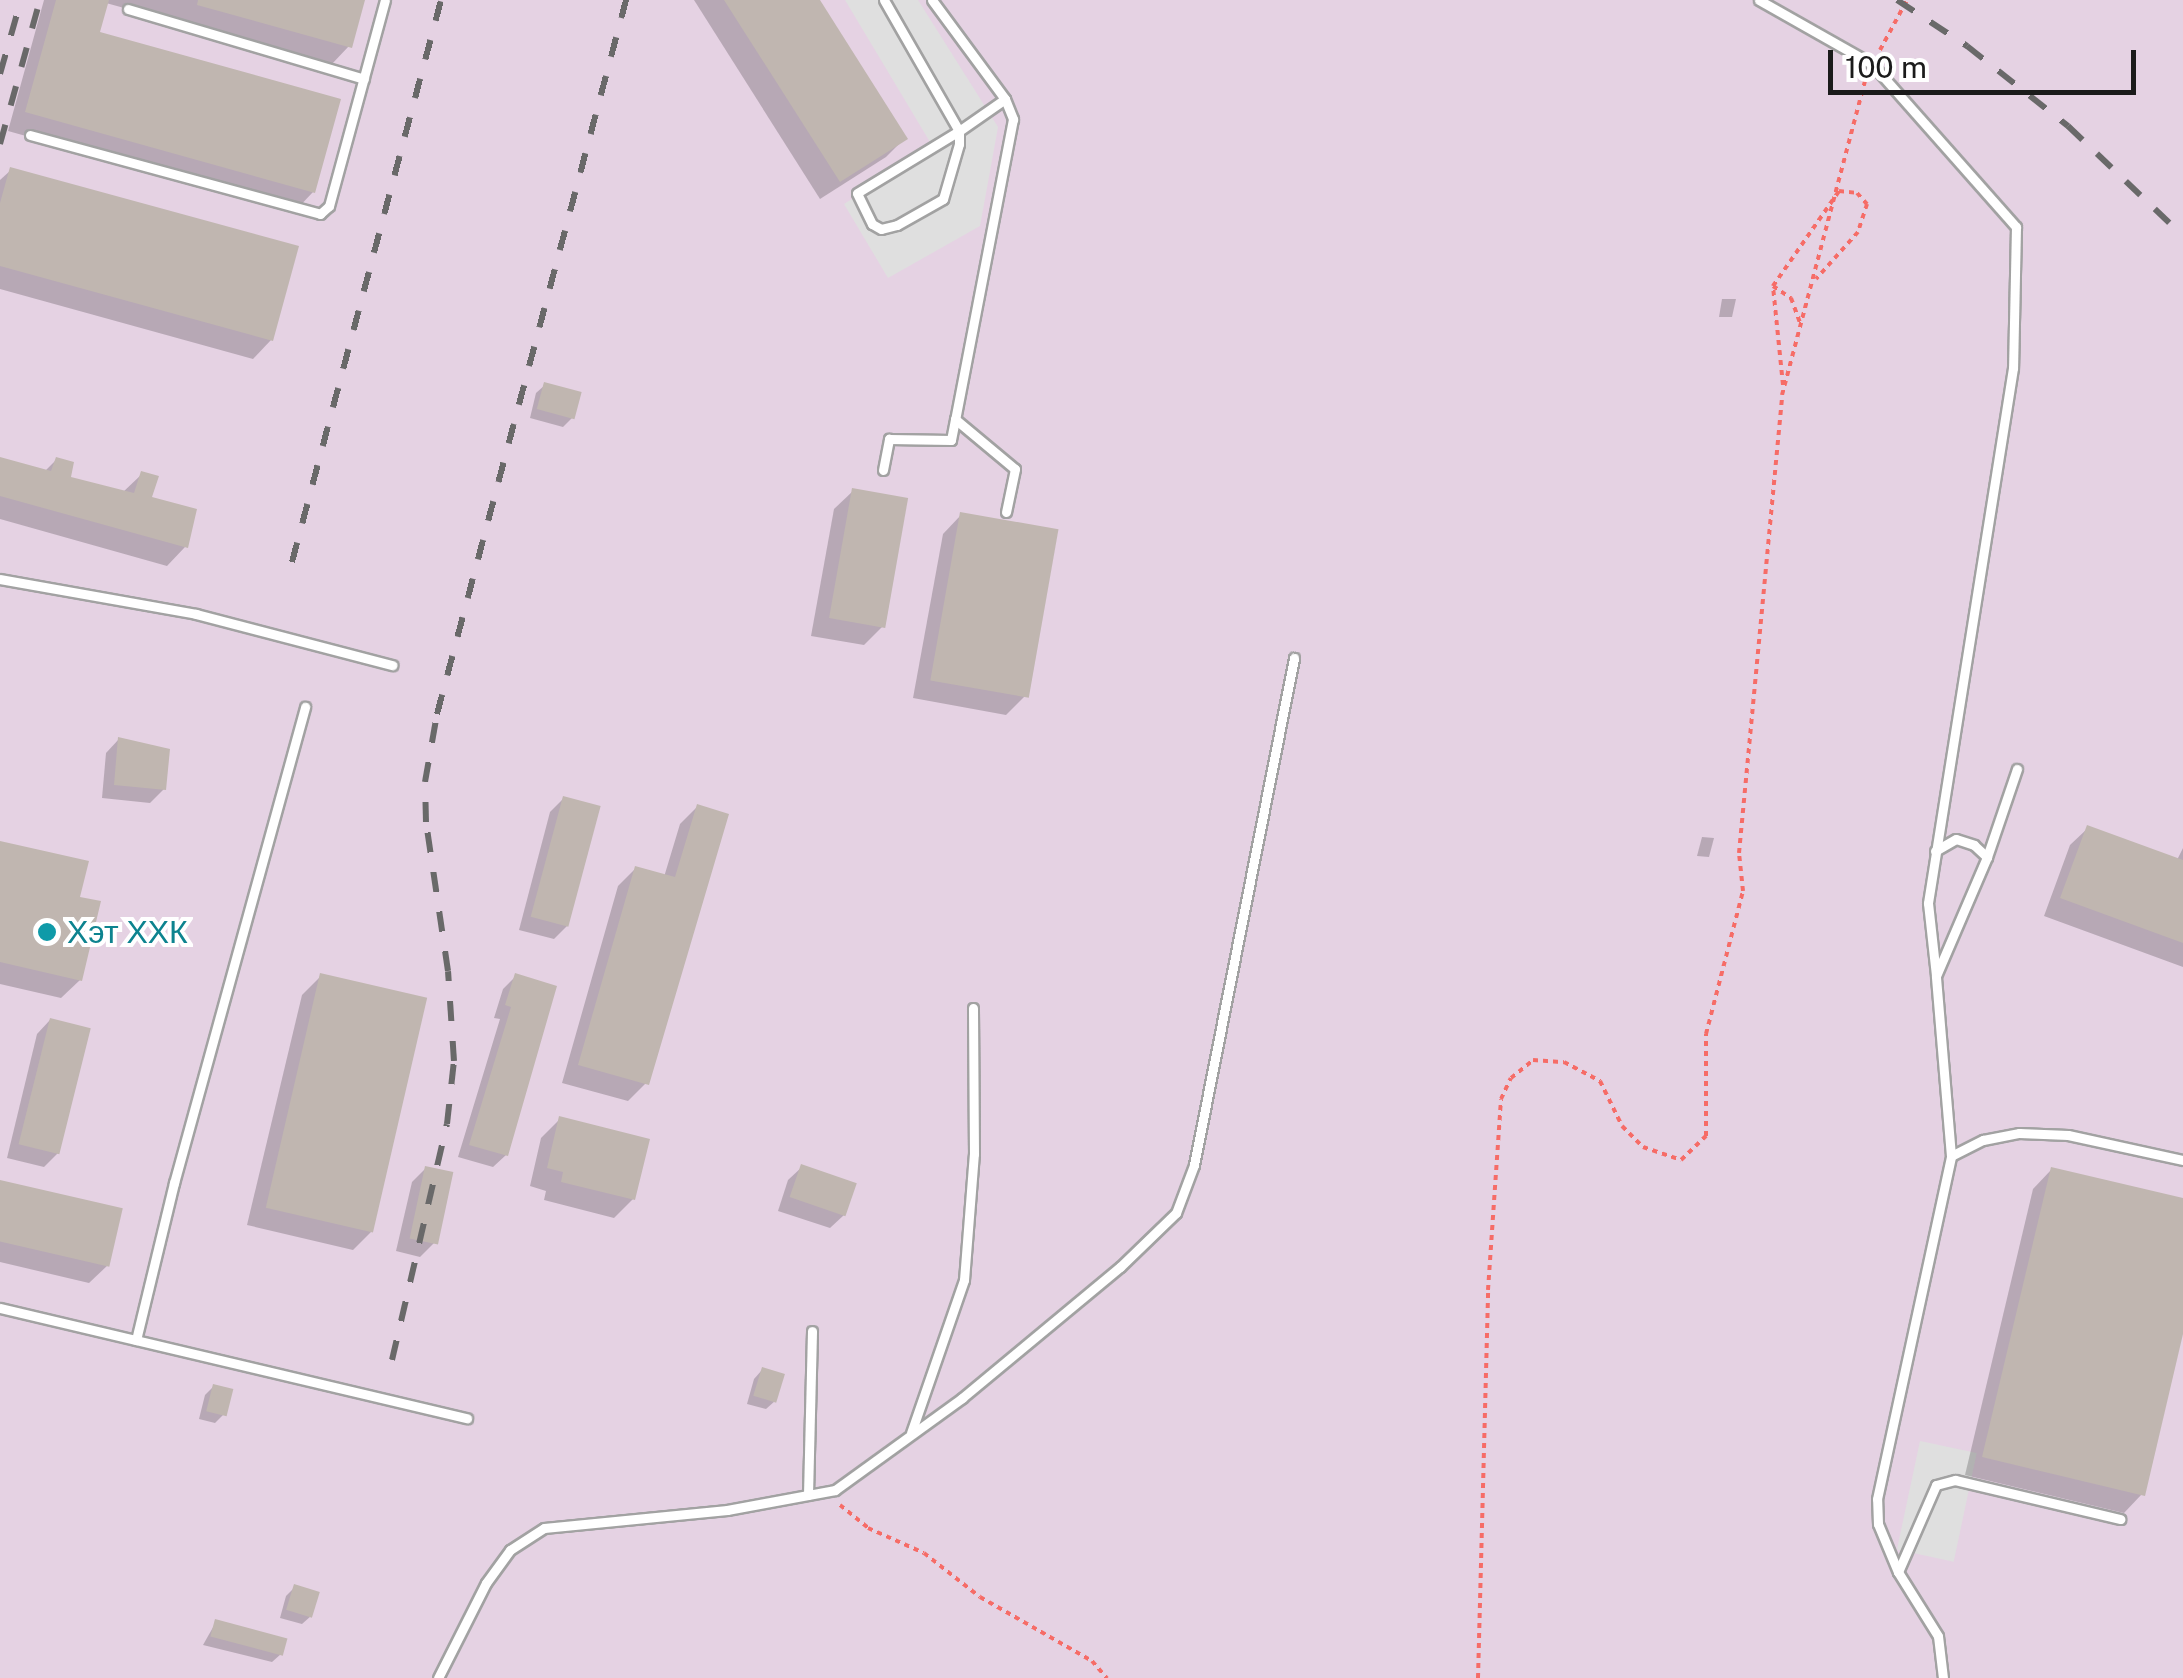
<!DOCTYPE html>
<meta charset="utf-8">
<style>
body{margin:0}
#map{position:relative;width:2183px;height:1678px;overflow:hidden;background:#ece7e0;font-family:"Public Sans",sans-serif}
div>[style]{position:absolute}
.industrial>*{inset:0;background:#e5d2e3;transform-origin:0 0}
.parking>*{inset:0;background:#dfdfdf;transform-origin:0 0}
.shadow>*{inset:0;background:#0003}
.building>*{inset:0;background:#c0b6b0;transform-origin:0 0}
.path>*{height:4px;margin-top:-2px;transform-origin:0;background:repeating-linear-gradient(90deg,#f66c67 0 5px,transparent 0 10px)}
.roads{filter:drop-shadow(2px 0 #a2a2a2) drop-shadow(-2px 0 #a2a2a2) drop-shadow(0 2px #a2a2a2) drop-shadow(0 -2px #a2a2a2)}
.service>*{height:9px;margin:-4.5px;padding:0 4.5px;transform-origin:4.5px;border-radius:4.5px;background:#fff}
.rail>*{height:6px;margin-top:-3px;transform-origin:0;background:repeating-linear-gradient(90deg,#696969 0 20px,transparent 0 40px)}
.dots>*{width:28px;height:28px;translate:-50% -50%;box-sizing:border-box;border:5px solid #fff;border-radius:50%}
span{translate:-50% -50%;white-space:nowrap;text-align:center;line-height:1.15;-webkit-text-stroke:8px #fff;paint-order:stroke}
.culture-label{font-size:32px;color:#0d838f}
.left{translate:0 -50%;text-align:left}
.scale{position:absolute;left:1828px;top:50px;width:308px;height:45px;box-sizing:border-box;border:5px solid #1b1b1b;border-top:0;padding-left:12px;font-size:30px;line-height:35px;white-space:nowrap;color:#1b1b1b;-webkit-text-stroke:8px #fff;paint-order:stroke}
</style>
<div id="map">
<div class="industrial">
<div style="left:0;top:0;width:2183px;height:1678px"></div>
</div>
<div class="parking">
<div style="clip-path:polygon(845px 0,918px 0,998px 127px,980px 226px,888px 278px,844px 204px,933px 147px)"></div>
<div style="left:1920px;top:1441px;width:58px;height:111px;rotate:12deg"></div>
</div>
<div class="shadow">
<div style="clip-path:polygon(44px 0,362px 0,349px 46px,331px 65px,106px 3px,97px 34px,313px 192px,295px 211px,8px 131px)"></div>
<div style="clip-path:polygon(694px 0,817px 0,905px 138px,886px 157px,820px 199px)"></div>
<div style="clip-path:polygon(11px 170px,271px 340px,253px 359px,0 289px,0 180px)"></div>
<div style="clip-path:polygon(1722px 299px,1736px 299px,1732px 317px,1719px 317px)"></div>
<div style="clip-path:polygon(545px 385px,572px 418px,563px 427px,530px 418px,536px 393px)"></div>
<div style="clip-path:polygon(0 460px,44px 472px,56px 460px,68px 479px,122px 493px,142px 474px,149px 499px,185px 547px,167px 566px,0 519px)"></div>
<div style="clip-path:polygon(853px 491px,882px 627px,864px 645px,811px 636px,834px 509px)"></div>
<div style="clip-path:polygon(961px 515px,1025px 696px,1006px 715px,913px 698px,943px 534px)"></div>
<div style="clip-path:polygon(119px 739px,164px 789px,150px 803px,102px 798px,106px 753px)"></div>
<div style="clip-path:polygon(563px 799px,567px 926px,554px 939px,519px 930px,550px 812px)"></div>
<div style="clip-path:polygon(697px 807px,646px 1083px,628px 1101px,562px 1083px,618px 886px,635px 869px,664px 877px,680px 824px)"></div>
<div style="clip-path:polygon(2088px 828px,2177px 860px,2183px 848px,2183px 967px,2044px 916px,2070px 845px)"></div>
<div style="clip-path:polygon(1702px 837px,1714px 838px,1709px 857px,1697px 856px)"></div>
<div style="clip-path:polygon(0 843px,77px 898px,80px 980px,61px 998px,0 984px)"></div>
<div style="clip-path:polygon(321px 976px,371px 1232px,353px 1250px,247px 1225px,302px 995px)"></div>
<div style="clip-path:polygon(516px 976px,506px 1155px,493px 1167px,458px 1157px,500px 1019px,494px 1018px,503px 989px)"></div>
<div style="clip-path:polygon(50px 1020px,58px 1153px,44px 1167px,7px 1158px,37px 1034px)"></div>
<div style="clip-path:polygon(560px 1119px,633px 1199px,614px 1218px,544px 1200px,546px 1191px,530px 1186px,541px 1138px)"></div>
<div style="clip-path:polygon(802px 1167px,844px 1215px,830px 1228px,778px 1211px,788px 1180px)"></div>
<div style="clip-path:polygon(426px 1168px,434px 1243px,420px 1257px,396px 1251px,412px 1182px)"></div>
<div style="clip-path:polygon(2051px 1170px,2183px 1201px,2183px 1323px,2142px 1494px,2124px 1513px,1965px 1475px,2033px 1189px)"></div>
<div style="clip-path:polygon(0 1182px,108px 1265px,89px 1283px,0 1262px)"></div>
<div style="clip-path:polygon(762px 1370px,775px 1401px,766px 1409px,747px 1404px,754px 1379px)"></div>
<div style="clip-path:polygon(213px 1387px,223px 1415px,215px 1423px,199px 1419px,205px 1395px)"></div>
<div style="clip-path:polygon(295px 1587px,311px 1616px,302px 1624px,280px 1618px,286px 1596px)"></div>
<div style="clip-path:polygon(216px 1622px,281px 1654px,272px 1662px,203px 1645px)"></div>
</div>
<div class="building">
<div style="clip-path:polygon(56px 0,109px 0,100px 32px,341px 99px,315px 193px,25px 112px)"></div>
<div style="clip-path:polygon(198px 0,365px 0,352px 48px,197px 5px)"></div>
<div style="clip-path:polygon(724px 0,820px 0,908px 139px,840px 182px)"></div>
<div style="clip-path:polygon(10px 167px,299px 246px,273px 341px,0 266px,0 203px)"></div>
<div style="left:544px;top:382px;width:39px;height:28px;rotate:15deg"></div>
<div style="clip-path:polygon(0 457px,51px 471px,56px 457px,74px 462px,71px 477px,134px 493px,141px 471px,159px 476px,152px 497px,197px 509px,188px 548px,0 496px)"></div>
<div style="left:852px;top:488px;width:57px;height:132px;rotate:10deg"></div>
<div style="left:960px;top:512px;width:100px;height:171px;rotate:10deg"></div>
<div style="clip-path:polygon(118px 737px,170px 749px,166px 790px,114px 785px)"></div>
<div style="left:563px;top:796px;width:39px;height:125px;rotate:15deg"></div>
<div style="clip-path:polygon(697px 804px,729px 814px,649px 1085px,578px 1065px,635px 866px,675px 877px)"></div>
<div style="clip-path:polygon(2087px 825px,2183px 860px,2183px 943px,2060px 898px)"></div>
<div style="clip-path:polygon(0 841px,89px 861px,80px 897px,101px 901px,82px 981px,0 962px)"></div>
<div style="left:320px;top:973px;width:110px;height:241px;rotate:13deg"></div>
<div style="clip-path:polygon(515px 973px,557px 986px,508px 1156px,469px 1145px,511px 1007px,505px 1005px)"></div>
<div style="left:50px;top:1018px;width:42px;height:130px;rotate:14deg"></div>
<div style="clip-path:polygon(559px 1116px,650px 1139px,635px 1200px,561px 1182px,563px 1172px,547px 1168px)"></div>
<div style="left:801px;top:1164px;width:59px;height:35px;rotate:19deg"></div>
<div style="left:425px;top:1166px;width:29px;height:74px;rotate:12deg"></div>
<div style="clip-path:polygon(2051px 1167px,2183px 1198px,2183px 1334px,2145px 1496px,1982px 1457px)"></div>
<div style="left:0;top:1180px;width:126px;height:60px;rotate:13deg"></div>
<div style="left:762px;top:1367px;width:24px;height:30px;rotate:17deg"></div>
<div style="left:213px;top:1384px;width:21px;height:28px;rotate:14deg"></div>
<div style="left:294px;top:1584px;width:27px;height:27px;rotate:17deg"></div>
<div style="left:215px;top:1619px;width:75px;height:18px;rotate:15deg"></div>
</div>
<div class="path">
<div style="left:1880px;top:50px;width:57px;rotate:-61.6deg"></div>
<div style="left:1773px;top:286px;width:22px;rotate:34deg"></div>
<div style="left:1791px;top:298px;width:29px;rotate:70deg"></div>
<div style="left:1783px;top:385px;width:100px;rotate:-95.8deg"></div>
<div style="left:1773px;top:286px;width:116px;rotate:-55.2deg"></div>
<div style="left:1839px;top:191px;width:18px;rotate:6deg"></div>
<div style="left:1857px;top:193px;width:15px;rotate:48deg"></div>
<div style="left:1867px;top:204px;width:29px;rotate:108deg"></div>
<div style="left:1858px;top:232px;width:63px;rotate:131.8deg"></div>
<div style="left:840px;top:1505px;width:36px;rotate:39deg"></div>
<div style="left:868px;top:1528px;width:61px;rotate:24.1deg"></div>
<div style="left:924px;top:1553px;width:71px;rotate:38.2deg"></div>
<div style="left:980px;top:1597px;width:129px;rotate:29.7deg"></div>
<div style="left:1092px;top:1661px;width:23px;rotate:49deg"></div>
<div style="left:1478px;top:1678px;width:388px;rotate:-88.5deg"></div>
<div style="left:1488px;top:1290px;width:191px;rotate:-86.1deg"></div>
<div style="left:1501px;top:1099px;width:23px;rotate:-65deg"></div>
<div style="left:1511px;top:1078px;width:28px;rotate:-39deg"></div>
<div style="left:1533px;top:1060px;width:31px;rotate:4deg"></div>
<div style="left:1564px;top:1062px;width:41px;rotate:27.8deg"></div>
<div style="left:1600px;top:1081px;width:50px;rotate:63.9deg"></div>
<div style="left:1622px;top:1126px;width:30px;rotate:45deg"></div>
<div style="left:1643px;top:1147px;width:40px;rotate:18.9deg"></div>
<div style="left:1681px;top:1160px;width:35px;rotate:-44deg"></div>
<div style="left:1706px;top:1136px;width:102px;rotate:-90deg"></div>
<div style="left:1706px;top:1034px;width:148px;rotate:-75.5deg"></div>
<div style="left:1743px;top:891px;width:38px;rotate:-96deg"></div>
<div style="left:1739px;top:853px;width:460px;rotate:-84.6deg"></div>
<div style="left:1782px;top:395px;width:330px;rotate:-75.2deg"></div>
</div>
<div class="roads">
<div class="service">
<div style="left:884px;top:0;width:151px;rotate:60.2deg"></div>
<div style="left:959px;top:131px;width:13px;rotate:90deg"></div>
<div style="left:959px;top:144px;width:57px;rotate:106.2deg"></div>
<div style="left:943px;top:199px;width:53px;rotate:150.5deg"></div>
<div style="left:897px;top:225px;width:16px;rotate:166deg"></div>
<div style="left:881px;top:229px;width:10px;rotate:-151deg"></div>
<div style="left:872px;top:224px;width:34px;rotate:-116deg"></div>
<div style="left:857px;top:193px;width:119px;rotate:-31.3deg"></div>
<div style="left:959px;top:131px;width:56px;rotate:-34.8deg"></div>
<div style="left:932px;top:0;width:123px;rotate:53.6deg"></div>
<div style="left:1005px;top:99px;width:22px;rotate:68deg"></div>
<div style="left:1013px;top:119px;width:306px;rotate:100.9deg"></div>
<div style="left:955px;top:419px;width:78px;rotate:39.8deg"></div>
<div style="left:1015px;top:469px;width:44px;rotate:101.8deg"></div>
<div style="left:1759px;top:0;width:130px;rotate:29.5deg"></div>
<div style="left:1872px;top:64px;width:217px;rotate:48.5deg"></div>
<div style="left:2016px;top:227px;width:141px;rotate:91.2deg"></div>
<div style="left:2013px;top:368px;width:542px;rotate:99.03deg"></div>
<div style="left:1928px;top:903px;width:73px;rotate:83.7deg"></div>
<div style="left:128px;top:9px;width:246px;rotate:16.5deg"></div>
<div style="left:30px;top:135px;width:301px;rotate:15.2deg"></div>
<div style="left:320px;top:214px;width:12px;rotate:-42deg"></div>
<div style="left:329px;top:206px;width:213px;rotate:-74.8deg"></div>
<div style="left:883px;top:470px;width:32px;rotate:-79deg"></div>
<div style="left:889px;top:439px;width:62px;rotate:0.9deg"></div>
<div style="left:951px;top:440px;width:21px;rotate:-79deg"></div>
<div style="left:0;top:579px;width:199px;rotate:10.1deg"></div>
<div style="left:196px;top:614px;width:203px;rotate:14.6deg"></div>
<div style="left:1935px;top:851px;width:24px;rotate:-30deg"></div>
<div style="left:1956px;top:839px;width:19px;rotate:18deg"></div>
<div style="left:1974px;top:845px;width:18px;rotate:43deg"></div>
<div style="left:1951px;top:1156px;width:36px;rotate:-27deg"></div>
<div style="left:1983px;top:1140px;width:37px;rotate:-11deg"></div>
<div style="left:2019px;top:1133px;width:49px;rotate:2.3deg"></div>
<div style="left:2068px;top:1135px;width:118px;rotate:12.3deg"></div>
<div style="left:0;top:1308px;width:480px;rotate:13.3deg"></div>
<div style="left:136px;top:1340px;width:162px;rotate:-76.4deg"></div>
<div style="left:174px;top:1183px;width:494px;rotate:-74.6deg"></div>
<div style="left:911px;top:1433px;width:162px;rotate:-70.9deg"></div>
<div style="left:964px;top:1280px;width:126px;rotate:-85.5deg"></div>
<div style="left:974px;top:1154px;width:146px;rotate:-90.4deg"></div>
<div style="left:808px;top:1495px;width:164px;rotate:-88.6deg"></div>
<div style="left:1898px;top:1572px;width:95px;rotate:-66.4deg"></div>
<div style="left:1936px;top:1485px;width:20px;rotate:-15deg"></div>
<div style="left:1955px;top:1480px;width:170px;rotate:13.3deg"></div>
<div style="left:438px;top:1678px;width:106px;rotate:-63.2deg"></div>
<div style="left:486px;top:1583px;width:41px;rotate:-54deg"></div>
<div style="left:510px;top:1550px;width:40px;rotate:-32.9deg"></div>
<div style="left:544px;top:1528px;width:184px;rotate:-5.6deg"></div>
<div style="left:727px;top:1510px;width:110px;rotate:-10.5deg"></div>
<div style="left:835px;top:1490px;width:157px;rotate:-35.9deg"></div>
<div style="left:962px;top:1398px;width:205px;rotate:-39.7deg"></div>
<div style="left:1120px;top:1267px;width:78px;rotate:-44deg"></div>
<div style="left:1176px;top:1213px;width:51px;rotate:-69.4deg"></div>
<div style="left:1194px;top:1165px;width:517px;rotate:-78.84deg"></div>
<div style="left:1943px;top:1678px;width:42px;rotate:-96.8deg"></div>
<div style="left:1938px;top:1636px;width:75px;rotate:-122deg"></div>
<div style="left:1898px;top:1572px;width:52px;rotate:-112.6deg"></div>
<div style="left:1878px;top:1524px;width:25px;rotate:-92deg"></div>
<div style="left:1877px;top:1499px;width:351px;rotate:-77.8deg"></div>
<div style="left:1951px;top:1156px;width:181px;rotate:-94.8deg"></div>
<div style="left:1936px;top:976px;width:129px;rotate:-66.8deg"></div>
<div style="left:1987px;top:857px;width:93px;rotate:-71.2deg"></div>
</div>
</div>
<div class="rail">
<div style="left:1897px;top:0;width:84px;rotate:33.3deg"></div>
<div style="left:1967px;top:46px;width:129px;rotate:38.4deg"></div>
<div style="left:2068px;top:126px;width:159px;rotate:43.7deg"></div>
<div style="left:0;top:74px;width:77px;rotate:-74.2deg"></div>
<div style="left:0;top:144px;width:149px;rotate:-74.5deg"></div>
<div style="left:292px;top:562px;width:581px;rotate:-75.15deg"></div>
<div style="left:392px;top:1360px;width:242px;rotate:-76.9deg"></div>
<div style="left:447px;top:1124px;width:63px;rotate:-83.7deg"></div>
<div style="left:454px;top:1061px;width:90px;rotate:-93.8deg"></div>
<div style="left:448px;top:971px;width:151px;rotate:-98.4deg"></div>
<div style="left:426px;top:822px;width:40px;rotate:-91.4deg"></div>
<div style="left:425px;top:782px;width:69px;rotate:-80deg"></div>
<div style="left:437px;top:714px;width:739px;rotate:-75.17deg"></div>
</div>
<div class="dots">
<div style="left:47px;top:932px;background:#0f9aa8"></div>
</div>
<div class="culture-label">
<span class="left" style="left:67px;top:932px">Хэт ХХК</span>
</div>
<div class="scale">100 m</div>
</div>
